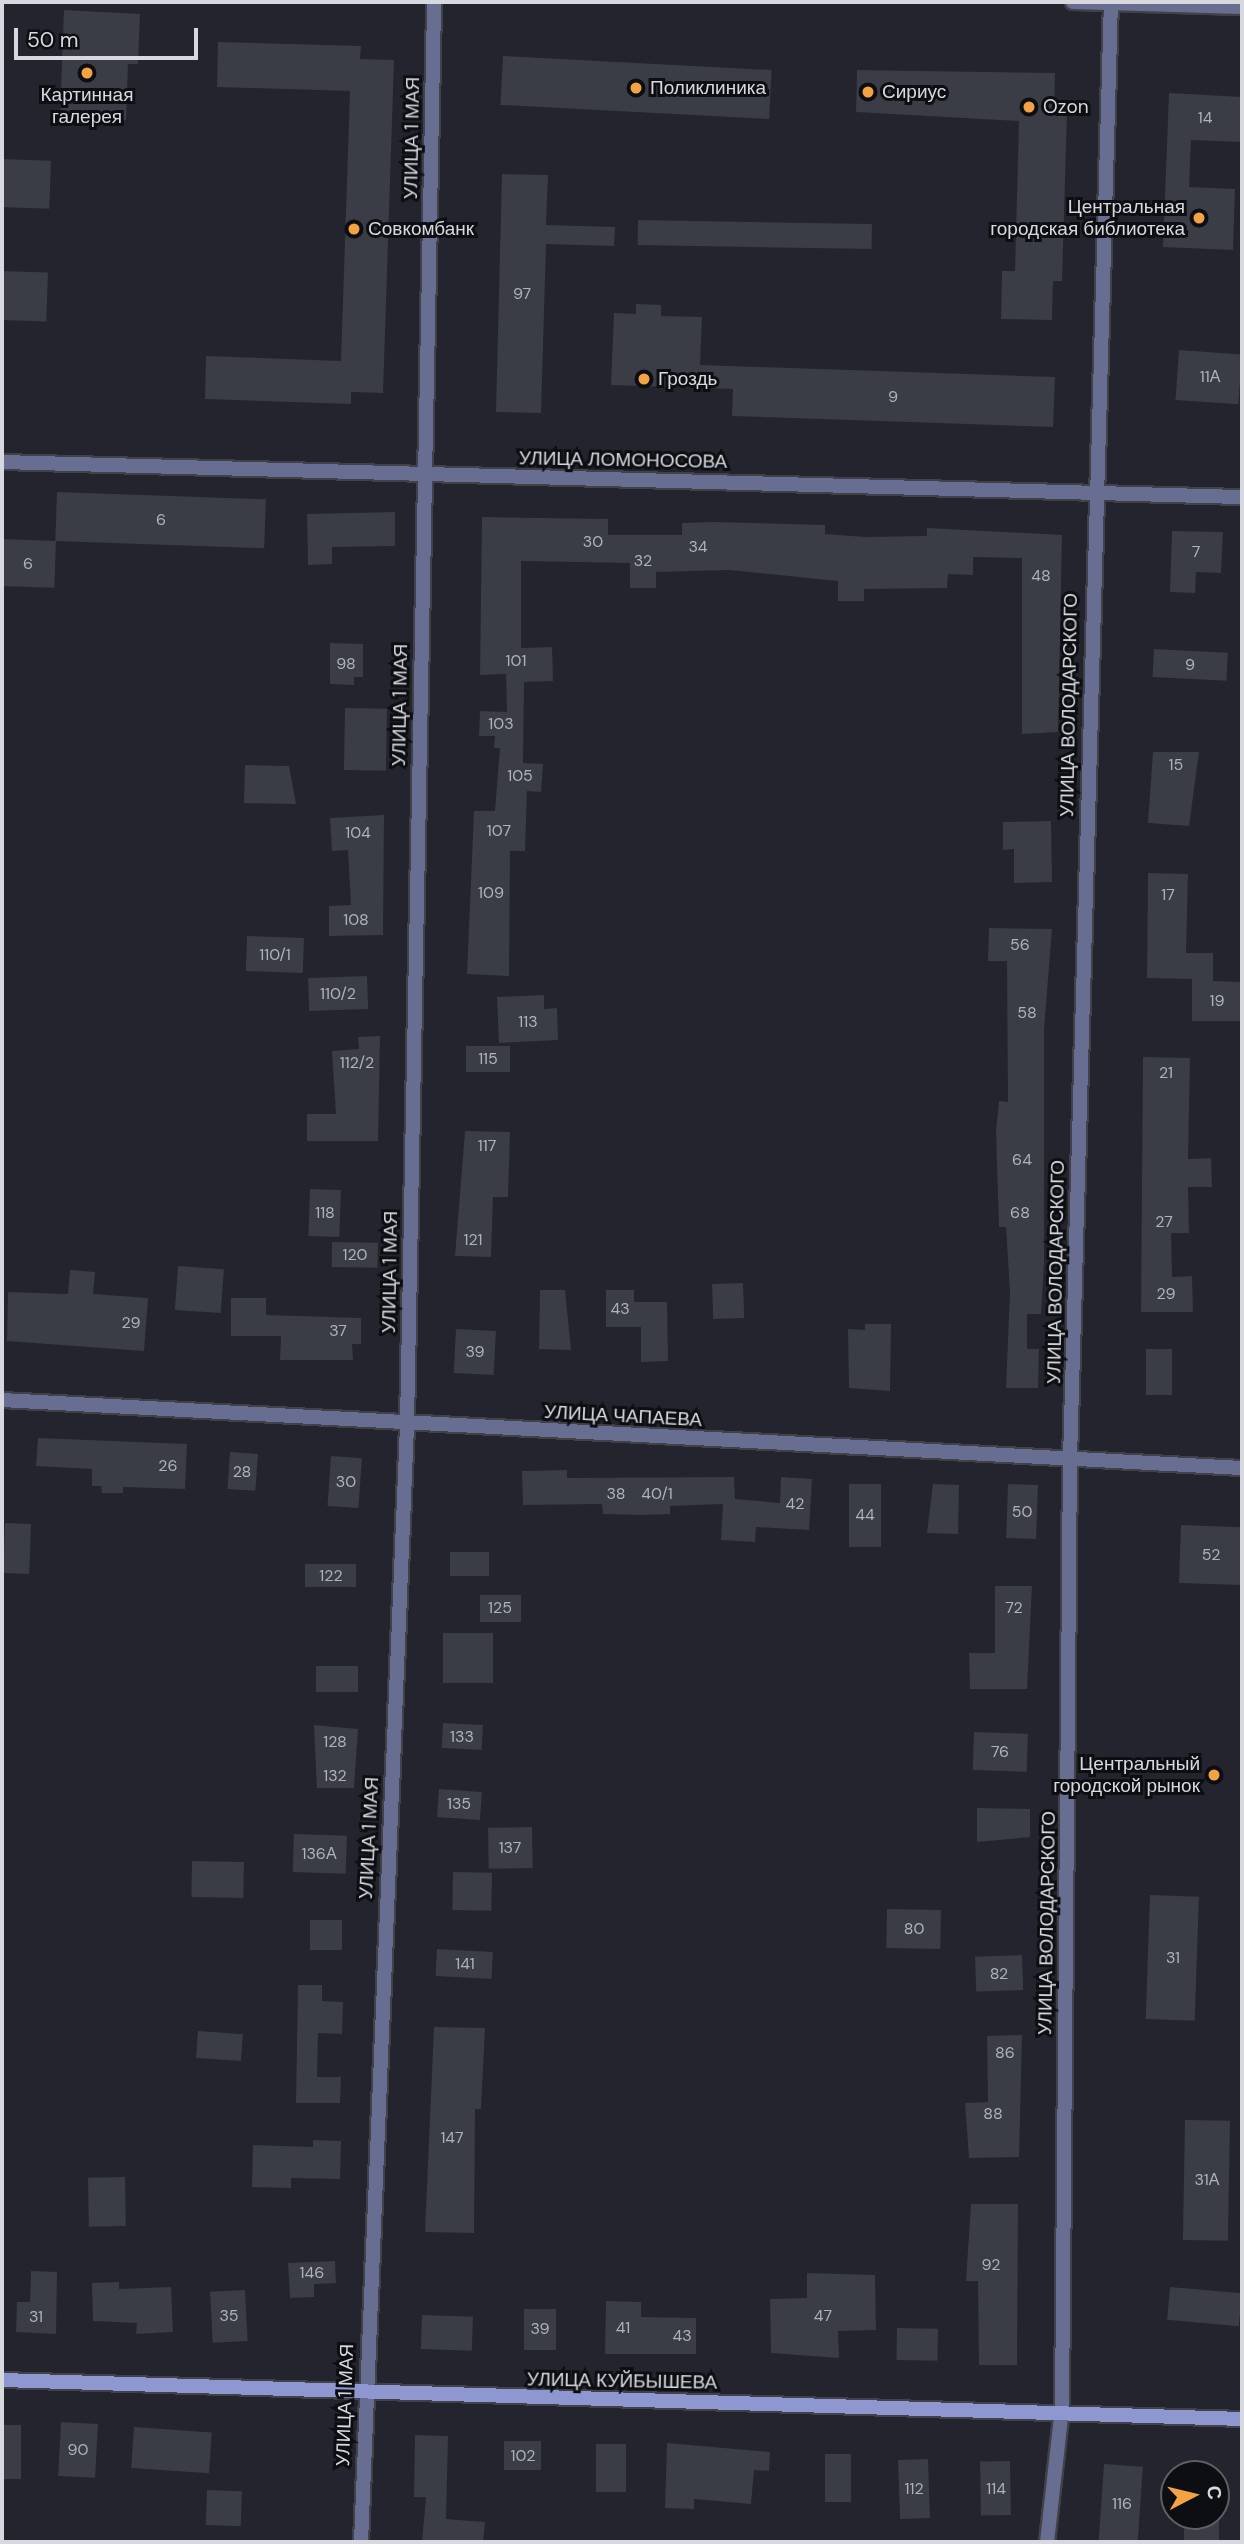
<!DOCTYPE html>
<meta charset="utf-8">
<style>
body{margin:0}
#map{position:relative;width:1244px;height:2544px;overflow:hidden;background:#23242d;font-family:"DM Sans",sans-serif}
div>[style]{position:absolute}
.building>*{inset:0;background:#3a3c46;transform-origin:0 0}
.roads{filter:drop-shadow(2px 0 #404149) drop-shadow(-2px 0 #404149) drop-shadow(0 2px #404149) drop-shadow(0 -2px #404149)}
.street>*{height:14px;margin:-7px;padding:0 7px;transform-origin:7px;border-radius:7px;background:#686e91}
.secondary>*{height:14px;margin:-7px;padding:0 7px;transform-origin:7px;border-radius:7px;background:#8e97d0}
.dots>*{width:19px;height:19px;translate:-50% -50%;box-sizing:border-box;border:4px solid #0d0e12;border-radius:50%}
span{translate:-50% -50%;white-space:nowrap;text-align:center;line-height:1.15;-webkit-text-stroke:6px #0d0e12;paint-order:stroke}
.number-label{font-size:16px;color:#b0b2b9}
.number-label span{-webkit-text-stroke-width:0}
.poi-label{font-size:19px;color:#d8d9df}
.left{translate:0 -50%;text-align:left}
.right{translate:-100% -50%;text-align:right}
.street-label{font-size:19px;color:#d8d9df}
.frame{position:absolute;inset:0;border:4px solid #d8d9df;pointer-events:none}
.north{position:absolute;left:1160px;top:2460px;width:70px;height:70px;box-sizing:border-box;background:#0d0e12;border:2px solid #5e5f64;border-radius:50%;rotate:83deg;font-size:19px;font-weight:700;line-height:28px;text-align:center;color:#d8d9df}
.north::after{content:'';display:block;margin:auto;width:24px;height:32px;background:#f4a344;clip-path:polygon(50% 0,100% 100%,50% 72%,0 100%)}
.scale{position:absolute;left:14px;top:28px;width:184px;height:32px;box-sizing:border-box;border:4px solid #d8d9df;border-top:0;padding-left:9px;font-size:21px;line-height:24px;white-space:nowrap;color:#d8d9df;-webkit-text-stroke:5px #0d0e12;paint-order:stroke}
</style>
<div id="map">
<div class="building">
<div style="clip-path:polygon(64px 10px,140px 14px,138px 64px,128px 64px,126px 120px,60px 117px)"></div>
<div style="clip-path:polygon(218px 42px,361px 46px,360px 59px,394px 60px,383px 393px,351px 392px,351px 404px,205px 399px,206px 356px,341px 361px,350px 91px,217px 87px)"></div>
<div style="left:503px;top:56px;width:269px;height:49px;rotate:3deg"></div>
<div style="clip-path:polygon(857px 70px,1055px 73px,1054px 112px,1067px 113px,1062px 281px,1053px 281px,1052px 320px,1001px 319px,1002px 271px,1015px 271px,1019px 121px,856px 112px)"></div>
<div style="clip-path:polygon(1169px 93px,1242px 97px,1242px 142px,1191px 140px,1189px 187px,1235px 189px,1233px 250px,1163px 247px)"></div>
<div style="left:2px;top:159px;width:49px;height:48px;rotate:2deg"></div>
<div style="clip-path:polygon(502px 174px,548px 175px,546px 225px,615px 227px,614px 246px,546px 244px,541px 413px,496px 412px)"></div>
<div style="left:638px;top:220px;width:234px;height:25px;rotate:1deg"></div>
<div style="left:2px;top:271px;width:46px;height:49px;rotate:2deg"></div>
<div style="clip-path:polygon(636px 304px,661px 305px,661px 316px,702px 317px,700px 365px,1055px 377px,1053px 427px,732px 416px,733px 389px,611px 385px,614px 313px,636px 314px)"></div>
<div style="left:1179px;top:350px;width:63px;height:50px;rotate:4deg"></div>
<div style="left:57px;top:492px;width:209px;height:49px;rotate:2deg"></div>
<div style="clip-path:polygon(395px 512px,395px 546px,332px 547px,332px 564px,308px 565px,307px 514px)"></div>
<div style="clip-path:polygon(482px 517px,608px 519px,608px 535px,682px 535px,682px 523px,713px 522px,825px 525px,825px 534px,865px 537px,927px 536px,927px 528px,1062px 535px,1058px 732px,1022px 734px,1022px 558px,973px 557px,973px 575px,948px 574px,947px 588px,864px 589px,864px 601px,838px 601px,838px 581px,729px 570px,656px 572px,656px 588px,630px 588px,630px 563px,521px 561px,521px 648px,552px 647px,553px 681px,524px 682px,523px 763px,543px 764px,541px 792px,527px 791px,525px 851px,510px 851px,509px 976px,467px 974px,474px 811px,495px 811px,500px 748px,494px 748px,495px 736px,479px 736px,480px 711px,507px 712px,506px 674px,480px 675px)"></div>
<div style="clip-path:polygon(1172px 531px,1223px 532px,1221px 573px,1196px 572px,1195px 593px,1170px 592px)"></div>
<div style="left:2px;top:539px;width:54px;height:47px;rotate:2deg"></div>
<div style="clip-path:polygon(330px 643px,363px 644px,363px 677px,354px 677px,354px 685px,330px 684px)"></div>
<div style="left:1154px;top:649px;width:74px;height:28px;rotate:3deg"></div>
<div style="left:345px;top:708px;width:42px;height:62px;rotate:1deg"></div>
<div style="clip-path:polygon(1153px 752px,1199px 752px,1189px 826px,1148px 823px)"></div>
<div style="clip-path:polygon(245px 765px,289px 766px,296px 804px,244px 803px)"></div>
<div style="clip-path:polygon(384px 815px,383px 935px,329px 936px,329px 906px,351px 905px,348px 850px,332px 851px,330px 818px)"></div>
<div style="clip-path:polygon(1051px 821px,1052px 882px,1014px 883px,1014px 849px,1003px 850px,1003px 822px)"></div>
<div style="clip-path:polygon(1148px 873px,1188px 874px,1186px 953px,1213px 953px,1213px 981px,1242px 982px,1241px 1021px,1192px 1021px,1192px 979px,1147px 978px)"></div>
<div style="clip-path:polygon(989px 928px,1052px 929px,1044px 1030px,1044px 1264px,1041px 1314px,1027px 1314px,1027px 1349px,1039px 1349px,1038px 1388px,1006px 1388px,1010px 1292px,1006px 1227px,999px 1227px,996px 1132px,999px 1101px,1008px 1102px,1007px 961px,988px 961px)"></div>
<div style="left:247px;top:936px;width:57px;height:35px;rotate:2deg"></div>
<div style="left:367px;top:976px;width:33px;height:59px;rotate:88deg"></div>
<div style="clip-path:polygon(544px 995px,544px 1009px,557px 1008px,558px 1040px,499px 1043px,497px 997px)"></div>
<div style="clip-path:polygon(380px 1036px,378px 1141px,307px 1141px,307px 1114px,336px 1114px,332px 1051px,359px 1049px,358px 1037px)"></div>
<div style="left:466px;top:1046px;width:44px;height:26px"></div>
<div style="clip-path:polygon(1143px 1057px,1190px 1058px,1188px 1159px,1211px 1158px,1212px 1187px,1188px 1187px,1189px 1233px,1171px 1233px,1172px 1277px,1192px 1276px,1193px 1312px,1141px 1312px)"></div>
<div style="clip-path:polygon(465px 1131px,510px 1132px,508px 1197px,493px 1197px,491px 1257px,455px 1256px)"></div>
<div style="left:310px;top:1189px;width:31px;height:47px;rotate:2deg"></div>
<div style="left:332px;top:1242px;width:46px;height:25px;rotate:1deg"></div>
<div style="left:178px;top:1266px;width:46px;height:44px;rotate:4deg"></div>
<div style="clip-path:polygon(70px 1270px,95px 1272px,93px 1294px,148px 1298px,144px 1351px,7px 1341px,8px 1292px,68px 1294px)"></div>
<div style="left:743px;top:1283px;width:35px;height:31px;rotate:88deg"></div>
<div style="clip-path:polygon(540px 1290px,565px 1290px,571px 1350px,539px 1349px)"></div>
<div style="clip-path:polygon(606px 1290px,634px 1290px,634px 1302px,667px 1302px,668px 1361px,641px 1362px,641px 1327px,606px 1327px)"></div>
<div style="clip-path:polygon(231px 1298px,266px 1298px,266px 1315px,361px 1318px,361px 1344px,352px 1344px,353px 1360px,280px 1360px,281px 1336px,231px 1336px)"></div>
<div style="clip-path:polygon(865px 1324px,891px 1324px,890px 1391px,849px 1388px,848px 1329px,865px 1330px)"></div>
<div style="left:456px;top:1329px;width:40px;height:44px;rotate:3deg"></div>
<div style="left:1146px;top:1349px;width:26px;height:46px"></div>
<div style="clip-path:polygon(38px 1438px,187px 1444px,185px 1489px,123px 1487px,123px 1493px,102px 1493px,101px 1486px,92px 1486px,92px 1469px,36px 1466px)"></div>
<div style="left:230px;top:1452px;width:28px;height:37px;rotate:4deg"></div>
<div style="left:331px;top:1456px;width:31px;height:50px;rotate:4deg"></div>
<div style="clip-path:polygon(567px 1470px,567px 1478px,734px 1477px,735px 1499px,780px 1503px,781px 1477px,812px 1479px,809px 1530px,756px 1527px,755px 1542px,721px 1540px,723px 1504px,670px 1506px,670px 1514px,643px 1515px,603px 1514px,602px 1504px,523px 1505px,522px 1471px)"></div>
<div style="left:849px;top:1484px;width:32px;height:63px"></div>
<div style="clip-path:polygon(933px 1484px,959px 1485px,958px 1534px,927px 1533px)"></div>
<div style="left:1008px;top:1484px;width:30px;height:54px;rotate:2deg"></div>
<div style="left:5px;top:1523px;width:26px;height:50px;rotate:2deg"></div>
<div style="left:1181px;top:1525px;width:61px;height:58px;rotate:2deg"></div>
<div style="left:450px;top:1552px;width:39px;height:24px"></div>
<div style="left:305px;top:1564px;width:51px;height:23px"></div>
<div style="clip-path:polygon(995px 1586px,1032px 1586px,1027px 1689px,970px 1689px,969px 1653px,995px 1653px)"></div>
<div style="left:480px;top:1595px;width:41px;height:27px"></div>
<div style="left:443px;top:1633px;width:50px;height:50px"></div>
<div style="left:316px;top:1666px;width:42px;height:26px"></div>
<div style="left:443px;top:1723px;width:40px;height:25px;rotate:3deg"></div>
<div style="clip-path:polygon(314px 1725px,358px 1729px,354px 1788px,317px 1788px)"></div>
<div style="left:974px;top:1732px;width:54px;height:38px;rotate:2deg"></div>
<div style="left:439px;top:1789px;width:43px;height:28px;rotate:4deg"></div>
<div style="clip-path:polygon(977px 1808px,1030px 1809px,1030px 1837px,977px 1842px)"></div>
<div style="left:532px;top:1827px;width:41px;height:44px;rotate:89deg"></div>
<div style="left:294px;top:1834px;width:53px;height:38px;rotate:2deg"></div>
<div style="left:192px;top:1861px;width:52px;height:36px;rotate:1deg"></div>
<div style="left:453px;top:1872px;width:39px;height:38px;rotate:1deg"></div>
<div style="left:1150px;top:1895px;width:49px;height:124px;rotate:2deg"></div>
<div style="left:887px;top:1909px;width:54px;height:39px;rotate:1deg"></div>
<div style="left:310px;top:1920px;width:32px;height:30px"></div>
<div style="left:437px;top:1949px;width:56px;height:27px;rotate:3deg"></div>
<div style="left:1022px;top:1955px;width:35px;height:47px;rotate:88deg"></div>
<div style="clip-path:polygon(298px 1985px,322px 1985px,322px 2001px,343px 2002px,342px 2034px,318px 2033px,317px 2077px,341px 2077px,340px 2103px,296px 2103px)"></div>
<div style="clip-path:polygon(434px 2027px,485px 2028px,481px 2109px,475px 2109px,474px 2233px,425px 2232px)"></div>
<div style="left:198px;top:2031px;width:45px;height:27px;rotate:4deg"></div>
<div style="clip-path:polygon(1022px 2035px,1019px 2157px,969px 2158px,965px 2103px,988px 2102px,987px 2036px)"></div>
<div style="left:1185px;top:2120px;width:45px;height:120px;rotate:1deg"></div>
<div style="clip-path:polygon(313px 2140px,341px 2141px,340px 2179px,291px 2178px,291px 2188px,252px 2187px,253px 2145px,313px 2147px)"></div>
<div style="left:125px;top:2177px;width:49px;height:37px;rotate:89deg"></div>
<div style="clip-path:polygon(971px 2204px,1018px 2204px,1017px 2365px,979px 2365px,978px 2281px,966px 2281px)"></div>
<div style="clip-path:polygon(335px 2261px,336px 2283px,314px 2284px,314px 2297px,290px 2298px,288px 2263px)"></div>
<div style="clip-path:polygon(31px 2271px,57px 2272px,56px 2334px,16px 2332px,17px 2302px,30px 2302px)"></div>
<div style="clip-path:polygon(807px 2273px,875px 2275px,876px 2330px,838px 2331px,839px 2358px,771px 2353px,770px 2299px,807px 2298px)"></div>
<div style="clip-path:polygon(119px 2282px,119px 2289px,171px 2287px,173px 2332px,136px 2334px,137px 2323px,93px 2321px,92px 2283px)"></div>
<div style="left:1170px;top:2287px;width:72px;height:33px;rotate:5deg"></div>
<div style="left:245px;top:2290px;width:51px;height:35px;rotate:87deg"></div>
<div style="clip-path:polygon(606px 2301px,641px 2302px,641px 2317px,696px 2318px,696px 2354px,605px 2354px)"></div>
<div style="left:524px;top:2309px;width:32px;height:41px"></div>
<div style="left:422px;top:2315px;width:51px;height:34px;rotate:2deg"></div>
<div style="left:897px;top:2328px;width:41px;height:32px;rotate:1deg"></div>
<div style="left:61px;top:2422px;width:37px;height:54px;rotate:3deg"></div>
<div style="left:2px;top:2425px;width:19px;height:54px"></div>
<div style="left:134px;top:2427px;width:78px;height:41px;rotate:4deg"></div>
<div style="clip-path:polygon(415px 2435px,448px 2436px,446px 2519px,485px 2522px,483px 2542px,422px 2542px,426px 2497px,414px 2497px)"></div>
<div style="left:504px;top:2441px;width:37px;height:29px"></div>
<div style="clip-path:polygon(667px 2443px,770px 2452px,769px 2471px,754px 2470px,751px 2504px,694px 2499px,694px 2509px,665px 2508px)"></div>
<div style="left:596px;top:2444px;width:30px;height:48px"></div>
<div style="left:825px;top:2454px;width:26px;height:48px"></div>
<div style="left:928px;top:2459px;width:59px;height:30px;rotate:88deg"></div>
<div style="left:1010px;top:2461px;width:54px;height:30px;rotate:89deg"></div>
<div style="left:1104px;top:2464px;width:39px;height:78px;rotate:4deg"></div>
<div style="left:207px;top:2490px;width:35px;height:35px;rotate:2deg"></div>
<div style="left:1184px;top:2516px;width:35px;height:26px"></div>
</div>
<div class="roads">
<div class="street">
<div style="left:1073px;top:2px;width:169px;rotate:1.7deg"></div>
<div style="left:2px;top:462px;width:1240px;rotate:1.62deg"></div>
<div style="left:2px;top:1400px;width:1242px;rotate:3.14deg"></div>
<div style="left:361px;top:2542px;width:1119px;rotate:-87.64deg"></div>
<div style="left:407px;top:1424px;width:1422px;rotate:-88.91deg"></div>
<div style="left:1047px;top:2542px;width:134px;rotate:-83.6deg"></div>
<div style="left:1062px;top:2409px;width:950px;rotate:-89.52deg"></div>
<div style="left:1070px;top:1459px;width:1458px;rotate:-88.39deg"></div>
</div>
<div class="secondary">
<div style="left:2px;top:2380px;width:1241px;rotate:1.8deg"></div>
</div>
</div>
<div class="dots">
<div style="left:87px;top:73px;background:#f4a344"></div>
<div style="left:636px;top:88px;background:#f4a344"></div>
<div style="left:868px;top:92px;background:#f4a344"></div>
<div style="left:1029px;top:107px;background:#f4a344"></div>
<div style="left:1199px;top:218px;background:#f4a344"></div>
<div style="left:354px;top:229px;background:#f4a344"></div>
<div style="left:644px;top:379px;background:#f4a344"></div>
<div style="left:1214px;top:1775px;background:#f4a344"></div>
</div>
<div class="number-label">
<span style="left:1205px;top:118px">14</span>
<span style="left:522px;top:294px">97</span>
<span style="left:1210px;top:377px">11А</span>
<span style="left:893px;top:397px">9</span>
<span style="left:161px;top:520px">6</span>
<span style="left:593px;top:542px">30</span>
<span style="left:698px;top:547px">34</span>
<span style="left:1196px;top:552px">7</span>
<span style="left:643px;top:561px">32</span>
<span style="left:28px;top:564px">6</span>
<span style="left:1041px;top:576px">48</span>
<span style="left:516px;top:661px">101</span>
<span style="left:346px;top:664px">98</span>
<span style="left:1190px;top:665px">9</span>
<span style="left:501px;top:724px">103</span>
<span style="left:1176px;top:765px">15</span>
<span style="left:520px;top:776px">105</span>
<span style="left:499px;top:831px">107</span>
<span style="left:358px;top:833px">104</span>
<span style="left:491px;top:893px">109</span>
<span style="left:1168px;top:895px">17</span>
<span style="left:356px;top:920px">108</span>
<span style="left:1020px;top:945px">56</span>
<span style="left:275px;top:955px">110/1</span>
<span style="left:338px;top:994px">110/2</span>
<span style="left:1217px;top:1001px">19</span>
<span style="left:1027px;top:1013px">58</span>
<span style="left:528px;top:1022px">113</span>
<span style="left:488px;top:1059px">115</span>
<span style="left:357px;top:1063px">112/2</span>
<span style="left:1166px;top:1073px">21</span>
<span style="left:487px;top:1146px">117</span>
<span style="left:1022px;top:1160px">64</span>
<span style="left:325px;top:1213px">118</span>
<span style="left:1020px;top:1213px">68</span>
<span style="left:1164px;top:1222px">27</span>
<span style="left:473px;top:1240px">121</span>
<span style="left:355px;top:1255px">120</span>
<span style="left:1166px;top:1294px">29</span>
<span style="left:620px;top:1309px">43</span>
<span style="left:131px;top:1323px">29</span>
<span style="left:338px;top:1331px">37</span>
<span style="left:475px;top:1352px">39</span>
<span style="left:168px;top:1466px">26</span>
<span style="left:242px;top:1472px">28</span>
<span style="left:346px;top:1482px">30</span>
<span style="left:616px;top:1494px">38</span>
<span style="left:657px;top:1494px">40/1</span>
<span style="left:795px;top:1504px">42</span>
<span style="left:1022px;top:1512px">50</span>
<span style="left:865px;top:1515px">44</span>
<span style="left:1211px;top:1555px">52</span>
<span style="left:331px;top:1576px">122</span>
<span style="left:500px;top:1608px">125</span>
<span style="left:1014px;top:1608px">72</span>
<span style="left:462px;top:1737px">133</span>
<span style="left:335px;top:1742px">128</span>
<span style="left:1000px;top:1752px">76</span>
<span style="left:335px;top:1776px">132</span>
<span style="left:459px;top:1804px">135</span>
<span style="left:510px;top:1848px">137</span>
<span style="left:319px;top:1854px">136А</span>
<span style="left:914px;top:1929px">80</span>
<span style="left:1173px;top:1958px">31</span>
<span style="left:465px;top:1964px">141</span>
<span style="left:999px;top:1974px">82</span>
<span style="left:1005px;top:2053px">86</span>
<span style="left:993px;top:2114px">88</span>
<span style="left:452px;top:2138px">147</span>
<span style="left:1207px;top:2180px">31А</span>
<span style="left:991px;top:2265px">92</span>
<span style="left:312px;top:2273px">146</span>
<span style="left:229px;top:2316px">35</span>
<span style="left:823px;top:2316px">47</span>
<span style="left:36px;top:2317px">31</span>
<span style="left:623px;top:2328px">41</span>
<span style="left:540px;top:2329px">39</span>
<span style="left:682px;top:2336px">43</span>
<span style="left:78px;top:2450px">90</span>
<span style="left:523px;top:2456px">102</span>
<span style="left:914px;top:2489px">112</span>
<span style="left:996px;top:2489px">114</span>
<span style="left:1122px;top:2504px">116</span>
</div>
<div class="poi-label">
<span class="left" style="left:650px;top:88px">Поликлиника</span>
<span class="left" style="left:882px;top:92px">Сириус</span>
<span style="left:87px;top:106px">Картинная<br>галерея</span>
<span class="left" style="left:1043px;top:107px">Ozon</span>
<span class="right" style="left:1185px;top:218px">Центральная<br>городская библиотека</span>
<span class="left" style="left:368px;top:229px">Совкомбанк</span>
<span class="left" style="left:658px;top:379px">Гроздь</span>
<span class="right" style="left:1200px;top:1775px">Центральный<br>городской рынок</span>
</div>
<div class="street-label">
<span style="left:412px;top:138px;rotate:-89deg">УЛИЦА 1 МАЯ</span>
<span style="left:623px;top:460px;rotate:1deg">УЛИЦА ЛОМОНОСОВА</span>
<span style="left:400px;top:705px;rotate:-89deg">УЛИЦА 1 МАЯ</span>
<span style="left:1069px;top:705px;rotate:-89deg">УЛИЦА ВОЛОДАРСКОГО</span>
<span style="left:390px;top:1272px;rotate:-89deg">УЛИЦА 1 МАЯ</span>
<span style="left:1056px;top:1272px;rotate:-89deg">УЛИЦА ВОЛОДАРСКОГО</span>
<span style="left:623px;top:1416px;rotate:3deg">УЛИЦА ЧАПАЕВА</span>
<span style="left:369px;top:1838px;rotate:-87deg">УЛИЦА 1 МАЯ</span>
<span style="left:1047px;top:1923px;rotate:-89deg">УЛИЦА ВОЛОДАРСКОГО</span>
<span style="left:622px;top:2381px;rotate:1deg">УЛИЦА КУЙБЫШЕВА</span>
<span style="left:345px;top:2405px;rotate:-88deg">УЛИЦА 1 МАЯ</span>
</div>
<div class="frame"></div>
<div class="north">С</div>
<div class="scale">50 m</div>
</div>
